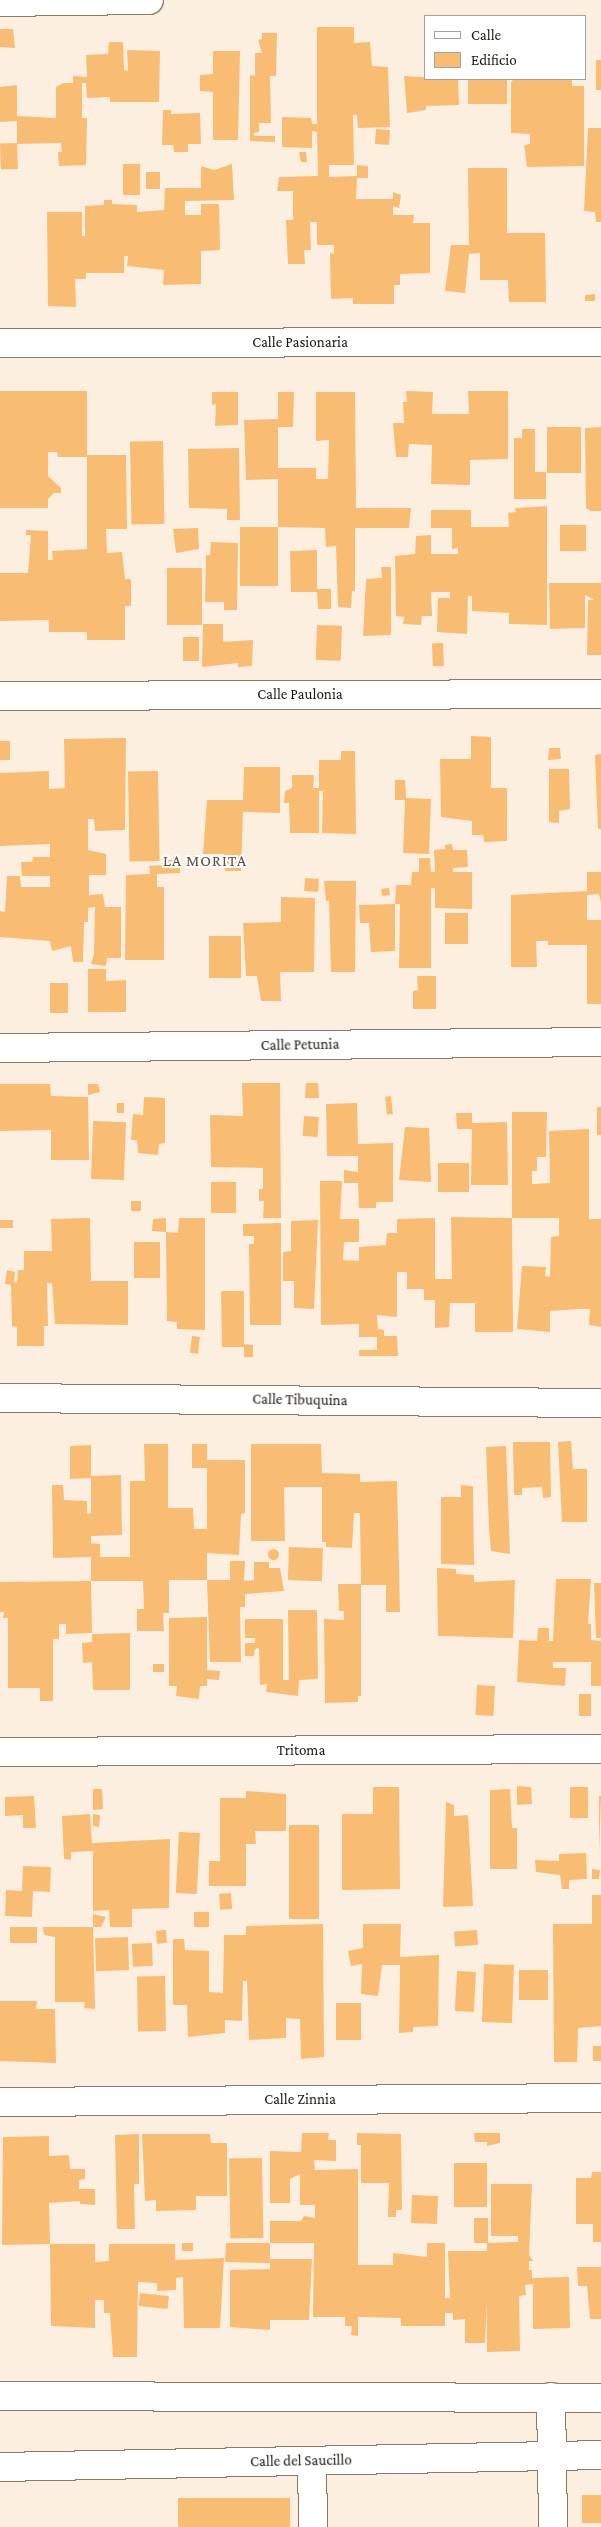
<!DOCTYPE html>
<style>
body{margin:0}
#map{position:relative;width:601px;height:2527px;overflow:hidden;background:#fdefe0;font-family:"Crimson Pro",serif}
div>[style]{position:absolute}
.building>*{inset:0;background:#f8bc73;transform-origin:0 0}
.round{border-radius:50%}
.roads{filter:drop-shadow(1px 0 #8a7b69) drop-shadow(-1px 0 #8a7b69) drop-shadow(0 1px #8a7b69) drop-shadow(0 -1px #8a7b69)}
.minor>*{height:28px;margin:-14px;padding:0 14px;transform-origin:14px;border-radius:14px;background:#fff}
span{translate:-50% -50%;white-space:nowrap;text-align:center;line-height:1.15;-webkit-text-stroke:4px #fff;paint-order:stroke}
.street-label{font-size:15px;color:#1c160f}
.neighbourhood-label{font-size:16px;color:#5d4f3e;letter-spacing:1px}
.legend{position:absolute;left:424px;top:15px;width:162px;height:65px;box-sizing:border-box;background:#fff;border:1px solid #a4a29f;margin:0;padding:6px 9px;list-style:none;font-size:15px;color:#1c160f}
.legend li{display:flex;align-items:center;gap:10px;height:25px}
.legend b{width:25px;border:1px solid #a4a29f}
</style>
<div id="map">
<div class="building">
<div style="clip-path:polygon(317px 27px,354px 27px,354px 43px,370px 42px,372px 66px,388px 67px,390px 127px,358px 128px,357px 115px,353px 115px,354px 165px,329px 165px,329px 177px,357px 176px,357px 165px,368px 166px,368px 178px,357px 178px,356px 199px,393px 199px,393px 192px,401px 195px,399px 208px,393px 206px,393px 215px,414px 215px,413px 223px,430px 223px,430px 273px,400px 274px,400px 285px,394px 285px,394px 304px,353px 304px,353px 298px,331px 299px,330px 253px,334px 254px,334px 245px,317px 245px,317px 222px,310px 222px,311px 250px,304px 250px,305px 264px,288px 264px,286px 220px,293px 220px,293px 191px,277px 191px,279px 177px,318px 176px,317px 132px,312px 131px,312px 148px,282px 147px,282px 117px,311px 118px,312px 124px,317px 124px)"></div>
<div style="clip-path:polygon(0 29px,13px 29px,15px 48px,0 47px)"></div>
<div style="clip-path:polygon(262px 33px,277px 33px,276px 76px,270px 76px,271px 123px,259px 123px,259px 132px,254px 133px,254px 136px,275px 136px,275px 142px,250px 141px,250px 75px,255px 76px,255px 53px,262px 53px,258px 40px,262px 39px)"></div>
<div style="clip-path:polygon(109px 42px,123px 42px,124px 70px,128px 71px,127px 50px,160px 51px,159px 102px,110px 102px,110px 97px,87px 98px,86px 83px,82px 83px,82px 118px,87px 118px,86px 165px,59px 166px,58px 152px,62px 152px,61px 143px,17px 144px,17px 121px,0 122px,0 87px,17px 85px,17px 116px,56px 118px,56px 87px,63px 83px,73px 83px,73px 76px,87px 77px,86px 55px,108px 54px)"></div>
<div style="clip-path:polygon(213px 51px,240px 51px,238px 140px,213px 140px,213px 92px,200px 91px,200px 75px,213px 74px)"></div>
<div style="left:596px;top:60px;width:5px;height:30px"></div>
<div style="clip-path:polygon(404px 76px,458px 79px,459px 105px,426px 106px,426px 110px,407px 113px)"></div>
<div style="left:468px;top:79px;width:39px;height:25px"></div>
<div style="clip-path:polygon(514px 79px,572px 79px,572px 86px,584px 86px,584px 166px,527px 167px,524px 145px,530px 144px,530px 134px,511px 133px,511px 82px)"></div>
<div style="clip-path:polygon(163px 110px,171px 110px,171px 114px,200px 113px,201px 144px,188px 144px,188px 152px,174px 152px,173px 145px,162px 145px)"></div>
<div style="clip-path:polygon(588px 128px,601px 128px,601px 222px,596px 222px,595px 212px,584px 211px)"></div>
<div style="left:376px;top:129px;width:14px;height:15px;rotate:4deg"></div>
<div style="left:17px;top:143px;width:26px;height:17px;rotate:88deg"></div>
<div style="clip-path:polygon(299px 152px,306px 152px,307px 162px,301px 162px)"></div>
<div style="left:123px;top:164px;width:17px;height:31px"></div>
<div style="clip-path:polygon(232px 164px,234px 200px,185px 201px,185px 215px,201px 215px,201px 204px,219px 204px,220px 250px,201px 251px,201px 284px,163px 285px,164px 270px,127px 266px,128px 256px,124px 256px,124px 273px,86px 273px,86px 279px,75px 279px,76px 307px,48px 306px,47px 212px,82px 212px,82px 236px,85px 236px,85px 206px,104px 205px,104px 200px,112px 200px,112px 204px,137px 205px,137px 212px,164px 210px,165px 188px,201px 188px,201px 166px,214px 170px)"></div>
<div style="clip-path:polygon(468px 168px,507px 168px,507px 233px,545px 233px,546px 302px,509px 302px,508px 280px,480px 280px,480px 253px,469px 254px,465px 293px,445px 291px,451px 245px,469px 245px)"></div>
<div style="left:146px;top:172px;width:14px;height:17px"></div>
<div style="clip-path:polygon(595px 294px,595px 301px,585px 301px,585px 295px)"></div>
<div style="clip-path:polygon(0 391px,87px 391px,87px 457px,58px 457px,57px 452px,48px 452px,48px 476px,61px 488px,61px 493px,54px 493px,48px 499px,48px 508px,0 508px)"></div>
<div style="clip-path:polygon(406px 391px,433px 392px,432px 414px,469px 414px,468px 391px,508px 391px,508px 459px,470px 460px,470px 485px,431px 484px,432px 445px,409px 444px,408px 457px,396px 457px,393px 423px,404px 423px,403px 402px,407px 402px)"></div>
<div style="clip-path:polygon(212px 392px,238px 392px,238px 425px,215px 426px,216px 404px,212px 405px)"></div>
<div style="clip-path:polygon(278px 392px,294px 392px,293px 427px,278px 427px,278px 468px,316px 468px,316px 479px,328px 479px,329px 440px,316px 441px,316px 392px,355px 392px,356px 508px,411px 508px,409px 528px,355px 528px,355px 591px,352px 591px,351px 608px,338px 607px,336px 546px,326px 547px,325px 528px,278px 527px,278px 479px,246px 480px,244px 420px,278px 419px)"></div>
<div style="left:547px;top:427px;width:34px;height:46px"></div>
<div style="clip-path:polygon(601px 427px,601px 511px,591px 511px,586px 508px,585px 428px)"></div>
<div style="clip-path:polygon(522px 429px,535px 429px,535px 472px,546px 472px,546px 499px,514px 499px,514px 438px,522px 438px)"></div>
<div style="left:163px;top:441px;width:83px;height:33px;rotate:89deg"></div>
<div style="clip-path:polygon(239px 448px,240px 520px,227px 520px,227px 509px,189px 508px,188px 449px)"></div>
<div style="clip-path:polygon(87px 455px,126px 455px,127px 529px,106px 529px,107px 553px,122px 552px,125px 579px,131px 579px,131px 606px,125px 606px,125px 640px,87px 640px,87px 632px,49px 632px,49px 620px,0 621px,0 573px,28px 573px,31px 535px,26px 535px,26px 530px,48px 531px,48px 560px,53px 560px,52px 551px,87px 549px)"></div>
<div style="clip-path:polygon(547px 506px,547px 625px,509px 624px,509px 613px,472px 611px,472px 596px,468px 596px,467px 634px,437px 632px,438px 598px,450px 598px,450px 592px,431px 592px,432px 616px,422px 616px,421px 625px,403px 624px,404px 617px,396px 616px,395px 556px,415px 554px,416px 536px,431px 535px,431px 554px,458px 554px,458px 548px,452px 549px,452px 528px,431px 528px,431px 510px,471px 510px,471px 527px,509px 527px,508px 513px,516px 512px,515px 508px)"></div>
<div style="left:586px;top:525px;width:26px;height:26px;rotate:90deg"></div>
<div style="left:278px;top:527px;width:59px;height:38px;rotate:90deg"></div>
<div style="clip-path:polygon(198px 528px,199px 549px,176px 553px,173px 529px)"></div>
<div style="clip-path:polygon(211px 542px,238px 543px,237px 610px,224px 610px,224px 602px,205px 602px,206px 555px,210px 555px)"></div>
<div style="clip-path:polygon(317px 550px,317px 589px,331px 589px,331px 609px,318px 609px,317px 592px,291px 592px,290px 551px)"></div>
<div style="clip-path:polygon(381px 567px,391px 567px,391px 635px,363px 636px,366px 579px,382px 578px)"></div>
<div style="left:167px;top:568px;width:35px;height:57px"></div>
<div style="clip-path:polygon(549px 583px,601px 583px,601px 655px,587px 655px,588px 600px,595px 600px,585px 595px,585px 628px,550px 629px)"></div>
<div style="clip-path:polygon(203px 624px,223px 624px,223px 642px,253px 640px,252px 666px,238px 667px,238px 663px,202px 667px)"></div>
<div style="left:317px;top:625px;width:25px;height:35px;rotate:2deg"></div>
<div style="left:183px;top:637px;width:16px;height:24px"></div>
<div style="left:443px;top:643px;width:23px;height:11px;rotate:88deg"></div>
<div style="clip-path:polygon(471px 736px,491px 737px,491px 788px,507px 788px,507px 841px,484px 842px,483px 835px,472px 835px,472px 821px,441px 817px,440px 759px,471px 759px)"></div>
<div style="clip-path:polygon(126px 738px,125px 830px,95px 831px,94px 819px,88px 819px,88px 850px,106px 854px,106px 875px,89px 875px,89px 895px,103px 894px,105px 907px,121px 907px,121px 958px,107px 958px,106px 966px,91px 964px,94px 954px,95px 907px,88px 908px,88px 922px,84px 922px,83px 962px,73px 962px,71px 946px,52px 951px,50px 941px,0 937px,0 911px,5px 912px,7px 876px,20px 876px,21px 887px,50px 887px,50px 876px,22px 876px,21px 862px,32px 862px,33px 857px,50px 857px,50px 844px,0 846px,0 773px,49px 771px,49px 789px,65px 788px,64px 739px)"></div>
<div style="left:0;top:741px;width:10px;height:19px"></div>
<div style="clip-path:polygon(549px 748px,560px 748px,561px 759px,548px 760px)"></div>
<div style="clip-path:polygon(341px 751px,355px 751px,356px 834px,322px 833px,323px 791px,319px 791px,319px 833px,290px 833px,289px 803px,284px 803px,285px 791px,292px 788px,292px 775px,314px 775px,313px 788px,319px 788px,319px 760px,341px 760px)"></div>
<div style="clip-path:polygon(601px 754px,601px 829px,598px 829px,595px 755px)"></div>
<div style="clip-path:polygon(244px 767px,280px 767px,280px 813px,243px 812px,241px 871px,225px 871px,224px 854px,203px 854px,207px 800px,243px 800px)"></div>
<div style="clip-path:polygon(549px 769px,569px 769px,570px 809px,559px 811px,559px 823px,549px 822px)"></div>
<div style="left:158px;top:771px;width:90px;height:30px;rotate:89deg"></div>
<div style="clip-path:polygon(395px 780px,405px 780px,406px 798px,431px 799px,429px 854px,403px 853px,405px 800px,395px 800px)"></div>
<div style="clip-path:polygon(452px 844px,453px 850px,467px 850px,468px 867px,453px 868px,453px 872px,472px 872px,472px 909px,435px 908px,435px 888px,431px 888px,431px 968px,399px 968px,400px 904px,395px 904px,396px 885px,411px 885px,412px 872px,419px 872px,419px 858px,430px 858px,431px 872px,435px 872px,434px 850px,445px 849px,445px 845px)"></div>
<div style="clip-path:polygon(165px 860px,180px 860px,180px 873px,157px 874px,157px 887px,164px 887px,164px 960px,125px 960px,126px 875px,150px 874px,149px 866px,165px 865px)"></div>
<div style="clip-path:polygon(587px 872px,601px 872px,601px 903px,599px 894px,587px 895px,587px 920px,601px 920px,601px 1004px,587px 1004px,587px 945px,548px 945px,548px 941px,536px 941px,537px 967px,511px 967px,511px 895px,587px 891px)"></div>
<div style="left:305px;top:878px;width:14px;height:13px;rotate:4deg"></div>
<div style="clip-path:polygon(324px 881px,356px 881px,355px 972px,331px 972px,329px 901px,326px 901px)"></div>
<div style="left:389px;top:888px;width:7px;height:8px;rotate:82deg"></div>
<div style="clip-path:polygon(281px 897px,315px 898px,314px 972px,280px 972px,281px 1001px,261px 1001px,257px 976px,246px 976px,243px 923px,281px 922px)"></div>
<div style="clip-path:polygon(395px 904px,395px 951px,371px 952px,369px 923px,360px 923px,359px 905px)"></div>
<div style="left:445px;top:913px;width:23px;height:31px"></div>
<div style="left:209px;top:936px;width:32px;height:42px"></div>
<div style="clip-path:polygon(88px 969px,106px 969px,106px 981px,126px 980px,126px 1012px,88px 1012px)"></div>
<div style="clip-path:polygon(417px 976px,436px 976px,436px 1009px,413px 1009px,413px 991px,418px 990px)"></div>
<div style="left:50px;top:983px;width:18px;height:30px"></div>
<div style="clip-path:polygon(242px 1083px,280px 1083px,281px 1218px,263px 1218px,264px 1201px,259px 1201px,259px 1189px,263px 1189px,263px 1168px,211px 1167px,210px 1115px,243px 1116px)"></div>
<div style="clip-path:polygon(306px 1083px,318px 1083px,319px 1098px,305px 1098px)"></div>
<div style="clip-path:polygon(0 1084px,50px 1084px,51px 1096px,88px 1097px,89px 1160px,51px 1160px,51px 1130px,0 1131px)"></div>
<div style="clip-path:polygon(88px 1084px,98px 1084px,100px 1092px,88px 1095px)"></div>
<div style="left:391px;top:1096px;width:18px;height:6px;rotate:84deg"></div>
<div style="clip-path:polygon(144px 1097px,165px 1098px,165px 1143px,159px 1144px,158px 1155px,138px 1153px,137px 1140px,131px 1140px,133px 1114px,143px 1115px)"></div>
<div style="left:117px;top:1103px;width:7px;height:10px"></div>
<div style="clip-path:polygon(357px 1103px,358px 1144px,393px 1143px,393px 1202px,376px 1202px,376px 1208px,359px 1208px,358px 1183px,344px 1183px,344px 1170px,358px 1172px,358px 1156px,327px 1156px,326px 1104px)"></div>
<div style="left:597px;top:1107px;width:4px;height:28px"></div>
<div style="clip-path:polygon(512px 1112px,547px 1112px,546px 1157px,537px 1157px,537px 1171px,532px 1171px,532px 1184px,550px 1183px,549px 1131px,589px 1129px,589px 1219px,601px 1219px,601px 1327px,589px 1325px,590px 1309px,580px 1309px,550px 1311px,550px 1332px,517px 1329px,522px 1266px,546px 1267px,545px 1276px,550px 1277px,551px 1237px,559px 1236px,559px 1218px,512px 1218px,513px 1332px,475px 1332px,475px 1303px,450px 1303px,449px 1327px,435px 1328px,435px 1300px,424px 1300px,424px 1289px,407px 1289px,407px 1272px,397px 1272px,397px 1317px,377px 1315px,378px 1329px,384px 1330px,384px 1336px,397px 1336px,398px 1356px,359px 1356px,359px 1350px,377px 1350px,377px 1337px,359px 1337px,359px 1324px,321px 1325px,320px 1181px,342px 1181px,340px 1219px,359px 1219px,359px 1242px,344px 1242px,343px 1260px,359px 1261px,359px 1247px,386px 1245px,387px 1233px,397px 1233px,397px 1219px,435px 1218px,435px 1279px,452px 1279px,451px 1217px,512px 1218px)"></div>
<div style="clip-path:polygon(456px 1113px,472px 1113px,472px 1123px,507px 1122px,508px 1185px,471px 1185px,472px 1129px,457px 1129px)"></div>
<div style="left:304px;top:1116px;width:15px;height:20px;rotate:4deg"></div>
<div style="left:93px;top:1121px;width:33px;height:58px;rotate:2deg"></div>
<div style="clip-path:polygon(405px 1127px,429px 1128px,431px 1182px,399px 1180px)"></div>
<div style="left:469px;top:1163px;width:29px;height:31px;rotate:90deg"></div>
<div style="left:236px;top:1182px;width:31px;height:25px;rotate:90deg"></div>
<div style="left:131px;top:1201px;width:10px;height:10px"></div>
<div style="clip-path:polygon(90px 1218px,91px 1281px,128px 1281px,128px 1325px,55px 1324px,52px 1283px,47px 1283px,48px 1326px,44px 1326px,44px 1346px,17px 1346px,17px 1326px,12px 1327px,11px 1285px,5px 1284px,7px 1270px,15px 1272px,14px 1282px,17px 1283px,18px 1270px,24px 1270px,24px 1251px,52px 1251px,51px 1219px)"></div>
<div style="clip-path:polygon(166px 1218px,166px 1232px,152px 1231px,153px 1219px)"></div>
<div style="clip-path:polygon(179px 1218px,205px 1218px,205px 1330px,177px 1329px,177px 1322px,167px 1321px,166px 1232px,178px 1233px)"></div>
<div style="left:0;top:1220px;width:13px;height:8px"></div>
<div style="clip-path:polygon(318px 1220px,314px 1309px,294px 1308px,294px 1281px,283px 1281px,283px 1252px,291px 1251px,291px 1221px)"></div>
<div style="clip-path:polygon(281px 1223px,281px 1325px,250px 1325px,249px 1244px,254px 1244px,254px 1236px,243px 1236px,243px 1224px)"></div>
<div style="left:160px;top:1242px;width:36px;height:26px;rotate:90deg"></div>
<div style="clip-path:polygon(221px 1291px,244px 1291px,244px 1344px,253px 1345px,253px 1357px,244px 1357px,244px 1347px,222px 1347px)"></div>
<div style="left:192px;top:1336px;width:8px;height:17px;rotate:7deg"></div>
<div style="clip-path:polygon(571px 1441px,573px 1469px,587px 1469px,587px 1522px,562px 1522px,558px 1442px)"></div>
<div style="clip-path:polygon(513px 1442px,550px 1442px,551px 1497px,543px 1498px,542px 1487px,522px 1488px,522px 1495px,514px 1495px)"></div>
<div style="clip-path:polygon(144px 1444px,168px 1444px,168px 1508px,193px 1508px,194px 1529px,207px 1529px,207px 1468px,192px 1468px,192px 1444px,207px 1444px,207px 1460px,245px 1460px,245px 1513px,241px 1514px,239px 1555px,207px 1553px,207px 1580px,230px 1580px,230px 1561px,245px 1561px,244px 1581px,254px 1580px,254px 1562px,269px 1562px,269px 1568px,280px 1568px,284px 1591px,245px 1594px,245px 1607px,240px 1607px,241px 1662px,210px 1662px,207px 1580px,169px 1580px,169px 1613px,163px 1613px,164px 1631px,137px 1631px,137px 1609px,144px 1609px,143px 1581px,91px 1581px,91px 1557px,53px 1558px,52px 1485px,63px 1485px,64px 1500px,87px 1501px,87px 1514px,91px 1513px,91px 1478px,70px 1479px,70px 1446px,91px 1445px,91px 1476px,121px 1475px,122px 1535px,91px 1536px,91px 1543px,100px 1544px,100px 1557px,130px 1557px,130px 1481px,145px 1481px)"></div>
<div style="clip-path:polygon(251px 1444px,321px 1444px,322px 1473px,360px 1474px,360px 1482px,397px 1481px,400px 1612px,386px 1612px,386px 1585px,361px 1585px,361px 1696px,358px 1696px,358px 1702px,325px 1703px,324px 1619px,344px 1620px,344px 1611px,339px 1611px,338px 1584px,361px 1584px,360px 1513px,354px 1513px,352px 1548px,326px 1547px,326px 1542px,322px 1542px,322px 1487px,284px 1487px,285px 1541px,251px 1541px)"></div>
<div style="clip-path:polygon(506px 1446px,510px 1554px,491px 1551px,489px 1528px,486px 1447px)"></div>
<div style="clip-path:polygon(461px 1485px,473px 1486px,474px 1565px,441px 1564px,441px 1497px,461px 1497px)"></div>
<div style="left:289px;top:1547px;width:34px;height:33px;rotate:2deg"></div>
<div class="round" style="left:267.5px;top:1548.5px;width:11px;height:11px"></div>
<div style="clip-path:polygon(437px 1568px,456px 1569px,456px 1574px,474px 1575px,474px 1582px,515px 1580px,513px 1638px,438px 1636px)"></div>
<div style="clip-path:polygon(556px 1579px,591px 1579px,588px 1624px,591px 1624px,591px 1640px,601px 1641px,601px 1686px,591px 1686px,591px 1662px,553px 1662px,553px 1668px,566px 1668px,565px 1686px,517px 1682px,519px 1640px,537px 1641px,538px 1628px,549px 1628px,549px 1641px,553px 1641px)"></div>
<div style="clip-path:polygon(91px 1581px,92px 1633px,66px 1634px,66px 1624px,59px 1624px,59px 1639px,53px 1639px,53px 1701px,40px 1701px,40px 1688px,8px 1688px,8px 1618px,3px 1618px,4px 1612px,0 1612px,0 1582px)"></div>
<div style="clip-path:polygon(594px 1583px,601px 1583px,601px 1638px,596px 1638px)"></div>
<div style="clip-path:polygon(288px 1610px,317px 1610px,318px 1679px,299px 1680px,298px 1696px,266px 1692px,267px 1684px,260px 1685px,259px 1648px,255px 1649px,254px 1656px,245px 1656px,245px 1643px,255px 1643px,255px 1638px,245px 1638px,245px 1619px,283px 1619px,283px 1680px,289px 1680px)"></div>
<div style="clip-path:polygon(207px 1617px,207px 1670px,220px 1671px,219px 1680px,207px 1679px,207px 1686px,200px 1686px,199px 1699px,176px 1696px,177px 1686px,169px 1686px,169px 1618px)"></div>
<div style="clip-path:polygon(130px 1633px,130px 1690px,93px 1690px,92px 1662px,83px 1663px,82px 1643px,92px 1642px,92px 1634px)"></div>
<div style="left:153px;top:1664px;width:11px;height:8px"></div>
<div style="left:477px;top:1685px;width:18px;height:30px;rotate:3deg"></div>
<div style="left:579px;top:1694px;width:12px;height:22px"></div>
<div style="clip-path:polygon(517px 1786px,531px 1787px,532px 1804px,517px 1805px)"></div>
<div style="clip-path:polygon(373px 1787px,399px 1787px,400px 1889px,342px 1890px,342px 1814px,373px 1814px)"></div>
<div style="left:570px;top:1787px;width:18px;height:31px"></div>
<div style="clip-path:polygon(93px 1789px,102px 1789px,103px 1809px,93px 1810px)"></div>
<div style="clip-path:polygon(510px 1789px,512px 1828px,517px 1828px,517px 1869px,490px 1869px,490px 1790px)"></div>
<div style="clip-path:polygon(246px 1791px,286px 1794px,286px 1831px,255px 1831px,256px 1844px,246px 1844px,246px 1886px,209px 1886px,209px 1861px,220px 1861px,220px 1798px,246px 1798px)"></div>
<div style="clip-path:polygon(34px 1796px,36px 1828px,23px 1828px,23px 1815px,5px 1816px,5px 1797px)"></div>
<div style="clip-path:polygon(599px 1796px,601px 1796px,599px 1854px)"></div>
<div style="clip-path:polygon(446px 1802px,454px 1805px,454px 1816px,468px 1815px,473px 1906px,443px 1907px)"></div>
<div style="clip-path:polygon(90px 1814px,92px 1843px,170px 1839px,169px 1908px,132px 1909px,132px 1927px,110px 1927px,109px 1910px,93px 1911px,93px 1851px,71px 1852px,71px 1860px,64px 1859px,62px 1816px)"></div>
<div style="clip-path:polygon(93px 1814px,100px 1815px,99px 1827px,93px 1826px)"></div>
<div style="left:289px;top:1825px;width:30px;height:94px"></div>
<div style="left:179px;top:1832px;width:21px;height:61px;rotate:3deg"></div>
<div style="clip-path:polygon(586px 1853px,587px 1879px,569px 1880px,569px 1889px,562px 1889px,560px 1875px,536px 1872px,535px 1860px,559px 1861px,559px 1854px)"></div>
<div style="clip-path:polygon(23px 1866px,51px 1867px,50px 1892px,33px 1891px,32px 1917px,5px 1916px,6px 1890px,22px 1891px)"></div>
<div style="clip-path:polygon(592px 1869px,600px 1870px,599px 1879px,592px 1879px)"></div>
<div style="left:231px;top:1893px;width:16px;height:12px;rotate:86deg"></div>
<div style="clip-path:polygon(592px 1895px,601px 1895px,601px 2026px,578px 2028px,577px 2062px,554px 2062px,553px 1924px,592px 1924px)"></div>
<div style="left:209px;top:1912px;width:15px;height:15px;rotate:90deg"></div>
<div style="clip-path:polygon(93px 1914px,106px 1917px,101px 1927px,93px 1927px)"></div>
<div style="clip-path:polygon(323px 1924px,324px 2057px,301px 2059px,300px 2019px,286px 2018px,286px 2038px,249px 2040px,247px 1981px,243px 1981px,242px 2021px,225px 2020px,225px 2033px,188px 2037px,187px 2005px,173px 2005px,173px 1939px,184px 1939px,185px 1950px,209px 1951px,209px 1992px,223px 1993px,224px 1935px,246px 1935px,246px 1926px)"></div>
<div style="clip-path:polygon(363px 1924px,401px 1924px,400px 1957px,439px 1955px,438px 2026px,413px 2027px,413px 2032px,399px 2033px,400px 1965px,382px 1965px,378px 1996px,361px 1994px,362px 1964px,351px 1966px,348px 1951px,363px 1948px)"></div>
<div style="left:10px;top:1927px;width:27px;height:16px"></div>
<div style="clip-path:polygon(43px 1927px,93px 1927px,95px 2009px,84px 2008px,85px 2002px,55px 2002px,55px 1937px,44px 1935px)"></div>
<div style="left:166px;top:1930px;width:13px;height:10px;rotate:86deg"></div>
<div style="left:477px;top:1930px;width:15px;height:23px;rotate:86deg"></div>
<div style="left:128px;top:1937px;width:33px;height:33px;rotate:88deg"></div>
<div style="left:152px;top:1943px;width:23px;height:20px;rotate:88deg"></div>
<div style="left:484px;top:1964px;width:30px;height:58px;rotate:2deg"></div>
<div style="left:548px;top:1970px;width:30px;height:29px;rotate:90deg"></div>
<div style="left:457px;top:1971px;width:19px;height:40px;rotate:3deg"></div>
<div style="left:165px;top:1976px;width:55px;height:28px;rotate:89deg"></div>
<div style="clip-path:polygon(0 2001px,37px 2001px,36px 2009px,55px 2009px,56px 2063px,0 2061px)"></div>
<div style="left:336px;top:2003px;width:25px;height:37px"></div>
<div style="left:593px;top:2046px;width:8px;height:15px"></div>
<div style="clip-path:polygon(302px 2133px,329px 2133px,328px 2140px,336px 2140px,336px 2161px,314px 2160px,315px 2170px,358px 2169px,358px 2265px,393px 2265px,393px 2253px,427px 2257px,427px 2243px,445px 2243px,445px 2298px,450px 2298px,448px 2251px,487px 2251px,487px 2243px,518px 2242px,518px 2236px,491px 2236px,491px 2184px,532px 2184px,529px 2255px,533px 2261px,529px 2261px,529px 2270px,532px 2270px,532px 2278px,569px 2277px,570px 2328px,533px 2329px,533px 2284px,525px 2285px,526px 2295px,519px 2296px,520px 2351px,487px 2352px,487px 2303px,485px 2343px,465px 2343px,465px 2319px,453px 2320px,453px 2313px,445px 2313px,445px 2326px,401px 2326px,401px 2318px,358px 2317px,358px 2336px,351px 2335px,352px 2326px,345px 2326px,345px 2317px,313px 2317px,314px 2243px,270px 2243px,270px 2259px,312px 2259px,309px 2320px,270px 2320px,270px 2330px,230px 2327px,230px 2270px,270px 2269px,270px 2263px,225px 2262px,226px 2243px,270px 2243px,270px 2221px,301px 2221px,304px 2216px,315px 2218px,315px 2205px,300px 2205px,300px 2174px,290px 2179px,290px 2203px,270px 2203px,270px 2151px,301px 2152px)"></div>
<div style="clip-path:polygon(357px 2133px,401px 2134px,402px 2210px,396px 2210px,396px 2217px,388px 2217px,389px 2183px,361px 2183px,361px 2145px,357px 2145px)"></div>
<div style="clip-path:polygon(474px 2133px,500px 2133px,500px 2143px,487px 2146px,487px 2142px,475px 2142px)"></div>
<div style="clip-path:polygon(139px 2134px,139px 2184px,134px 2184px,135px 2229px,117px 2229px,115px 2135px)"></div>
<div style="clip-path:polygon(142px 2134px,210px 2134px,211px 2143px,227px 2143px,227px 2196px,196px 2196px,196px 2210px,156px 2211px,156px 2200px,145px 2201px)"></div>
<div style="clip-path:polygon(49px 2136px,49px 2156px,69px 2155px,70px 2169px,85px 2169px,85px 2179px,79px 2180px,79px 2189px,95px 2189px,95px 2205px,80px 2204px,80px 2201px,49px 2203px,50px 2244px,95px 2244px,95px 2262px,109px 2261px,109px 2244px,175px 2244px,175px 2260px,224px 2258px,220px 2328px,184px 2328px,183px 2277px,176px 2278px,176px 2290px,157px 2291px,157px 2283px,138px 2282px,137px 2357px,113px 2357px,110px 2313px,104px 2313px,104px 2300px,95px 2300px,95px 2328px,51px 2326px,50px 2244px,2px 2245px,3px 2137px)"></div>
<div style="left:262px;top:2158px;width:80px;height:33px;rotate:89deg"></div>
<div style="left:454px;top:2163px;width:33px;height:44px"></div>
<div style="clip-path:polygon(592px 2172px,601px 2172px,601px 2242px,593px 2242px,593px 2224px,576px 2224px,576px 2178px,591px 2178px)"></div>
<div style="left:412px;top:2195px;width:26px;height:28px;rotate:2deg"></div>
<div style="left:474px;top:2218px;width:14px;height:25px"></div>
<div style="left:182px;top:2243px;width:11px;height:8px"></div>
<div style="clip-path:polygon(577px 2267px,601px 2267px,601px 2319px,590px 2319px,587px 2286px,578px 2286px)"></div>
<div style="left:140px;top:2293px;width:29px;height:13px;rotate:6deg"></div>
<div style="left:582px;top:2495px;width:19px;height:28px"></div>
<div style="left:178px;top:2498px;width:112px;height:29px"></div>
</div>
<div class="roads">
<div class="minor">
<div style="left:0;top:2px;width:149px;rotate:-0.8deg"></div>
<div style="left:0;top:343px;width:601px;rotate:-0.1deg"></div>
<div style="left:0;top:696px;width:601px;rotate:-0.19deg"></div>
<div style="left:0;top:1048px;width:601px;rotate:-0.57deg"></div>
<div style="left:0;top:1398px;width:601px;rotate:0.48deg"></div>
<div style="left:0;top:1752px;width:601px;rotate:-0.29deg"></div>
<div style="left:0;top:2102px;width:601px;rotate:-0.38deg"></div>
<div style="left:0;top:2396px;width:601px;rotate:0.19deg"></div>
<div style="left:551px;top:2397px;width:130px;rotate:89.1deg"></div>
<div style="left:312px;top:2461px;width:66px;rotate:89.1deg"></div>
<div style="left:0;top:2467px;width:601px;rotate:-1.14deg"></div>
</div>
</div>
<div class="street-label">
<span style="left:300px;top:343px">Calle Pasionaria</span>
<span style="left:300px;top:695px">Calle Paulonia</span>
<span style="left:300px;top:1045px;rotate:-1deg">Calle Petunia</span>
<span style="left:300px;top:1400px;rotate:1deg">Calle Tibuquina</span>
<span style="left:301px;top:1751px">Tritoma</span>
<span style="left:300px;top:2100px">Calle Zinnia</span>
<span style="left:301px;top:2461px;rotate:-1deg">Calle del Saucillo</span>
</div>
<div class="neighbourhood-label">
<span style="left:205px;top:861px">LA MORITA</span>
</div>
<ul class="legend">
<li><b style="height:6px;background:#fff"></b>Calle</li>
<li><b style="height:14px;background:#f8bc73"></b>Edificio</li>
</ul>
</div>
